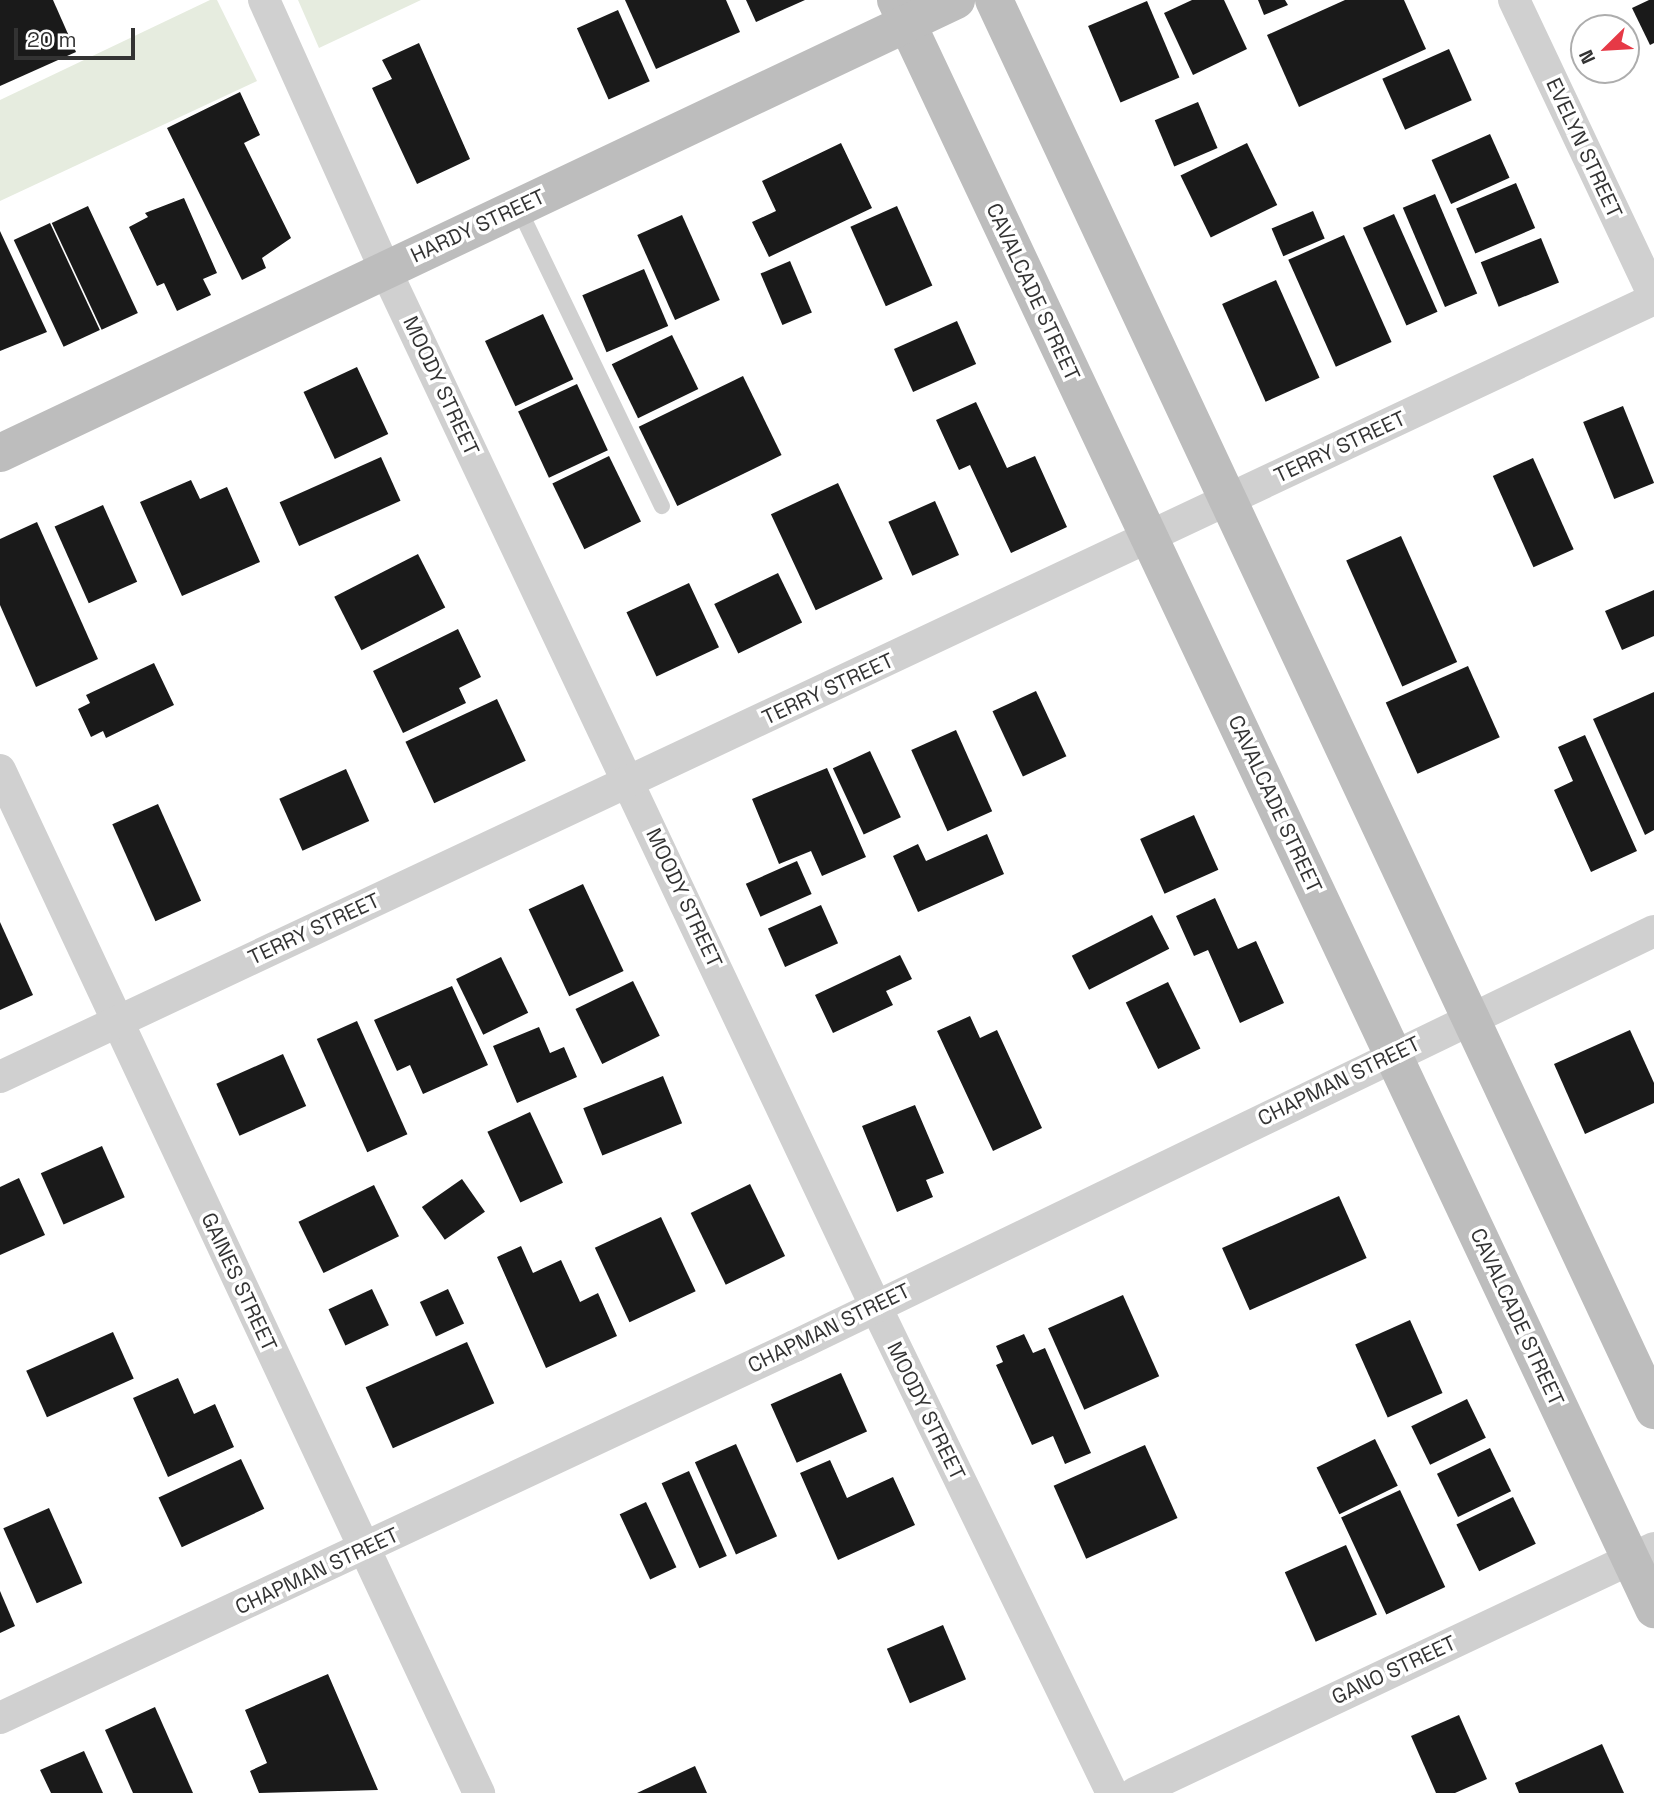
<!DOCTYPE html>
<style>
body{margin:0}
#map{position:relative;width:1654px;height:1793px;overflow:hidden;background:#fff;font-family:"Space Grotesk",sans-serif}
div>[style]{position:absolute}
.green>*{inset:0;background:#e6ecdf}
.building>*{inset:0;background:#1a1a1a;transform-origin:0 0}
.lane>*{height:16px;margin:-8px;padding:0 8px;transform-origin:8px;border-radius:8px;background:#d0d0d0}
.street>*{height:32px;margin:-16px;padding:0 16px;transform-origin:16px;border-radius:16px;background:#d0d0d0}
.secondary>*{height:38px;margin:-19px;padding:0 19px;transform-origin:19px;border-radius:19px;background:#bdbdbd}
span{translate:-50% -50%;white-space:nowrap;text-align:center;line-height:1.15;-webkit-text-stroke:7px #fff;paint-order:stroke}
.street-label{font-size:21px;color:#333}
.north{position:absolute;left:1570px;top:14px;width:70px;height:70px;box-sizing:border-box;background:#fff;border:2px solid #adadad;border-radius:50%;rotate:246deg;font-size:19px;font-weight:700;line-height:28px;text-align:center;color:#333}
.north::after{content:'';display:block;margin:auto;width:24px;height:32px;background:#e63946;clip-path:polygon(50% 0,100% 100%,50% 72%,0 100%)}
.scale{position:absolute;left:14px;top:28px;width:121px;height:32px;box-sizing:border-box;border:4px solid #333;border-top:0;padding-left:9px;font-size:21px;line-height:24px;white-space:nowrap;color:#333;-webkit-text-stroke:5px #fff;paint-order:stroke}
</style>
<div id="map">
<div class="green">
<div style="clip-path:polygon(210px 0,217px 0,257px 81px,0 201px,0 100px)"></div>
<div style="clip-path:polygon(298px 0,421px 0,319px 48px)"></div>
</div>
<div class="building">
<div style="clip-path:polygon(0 0,53px 0,76px 52px,0 86px)"></div>
<div style="clip-path:polygon(625px 0,726px 0,740px 32px,656px 69px)"></div>
<div style="clip-path:polygon(746px 0,805px 0,756px 22px)"></div>
<div style="clip-path:polygon(1192px 0,1224px 0,1247px 49px,1193px 75px,1164px 13px)"></div>
<div style="clip-path:polygon(1258px 0,1285px 0,1288px 5px,1264px 15px)"></div>
<div style="clip-path:polygon(1345px 0,1404px 0,1426px 49px,1299px 107px,1267px 35px)"></div>
<div style="clip-path:polygon(1649px 0,1654px 0,1654px 43px,1650px 45px,1632px 8px)"></div>
<div style="left:1147px;top:1px;width:83px;height:64px;rotate:67deg"></div>
<div style="left:618px;top:10px;width:78px;height:45px;rotate:66deg"></div>
<div style="clip-path:polygon(419px 43px,470px 159px,417px 184px,372px 88px,392px 79px,382px 60px)"></div>
<div style="left:1449px;top:49px;width:56px;height:73px;rotate:66deg"></div>
<div style="clip-path:polygon(240px 92px,260px 135px,244px 143px,291px 238px,262px 258px,266px 268px,242px 280px,167px 128px)"></div>
<div style="left:1198px;top:102px;width:50px;height:47px;rotate:67deg"></div>
<div style="left:1490px;top:134px;width:48px;height:64px;rotate:66deg"></div>
<div style="clip-path:polygon(841px 143px,872px 208px,769px 257px,752px 222px,776px 211px,762px 181px)"></div>
<div style="left:1247px;top:143px;width:69px;height:74px;rotate:64deg"></div>
<div style="left:1516px;top:183px;width:49px;height:65px;rotate:67deg"></div>
<div style="left:1435px;top:194px;width:108px;height:35px;rotate:67deg"></div>
<div style="clip-path:polygon(184px 198px,217px 273px,203px 279px,211px 295px,177px 311px,164px 283px,157px 286px,129px 227px,148px 217px,145px 213px)"></div>
<div style="left:88px;top:206px;width:118px;height:40px;rotate:65deg"></div>
<div style="left:897px;top:206px;width:87px;height:51px;rotate:66deg"></div>
<div style="left:1313px;top:211px;width:30px;height:45px;rotate:67deg"></div>
<div style="left:1394px;top:214px;width:107px;height:34px;rotate:66deg"></div>
<div style="left:682px;top:215px;width:93px;height:49px;rotate:66deg"></div>
<div style="left:50px;top:223px;width:118px;height:40px;rotate:65deg"></div>
<div style="clip-path:polygon(0 231px,47px 332px,0 351px)"></div>
<div style="left:1344px;top:235px;width:117px;height:61px;rotate:66deg"></div>
<div style="left:1541px;top:238px;width:48px;height:65px;rotate:68deg"></div>
<div style="left:790px;top:261px;width:56px;height:32px;rotate:67deg"></div>
<div style="left:644px;top:269px;width:62px;height:67px;rotate:67deg"></div>
<div style="left:1276px;top:280px;width:107px;height:59px;rotate:66deg"></div>
<div style="left:543px;top:314px;width:72px;height:64px;rotate:65deg"></div>
<div style="left:957px;top:321px;width:47px;height:69px;rotate:66deg"></div>
<div style="left:672px;top:335px;width:60px;height:67px;rotate:64deg"></div>
<div style="left:357px;top:367px;width:74px;height:59px;rotate:65deg"></div>
<div style="left:743px;top:376px;width:88px;height:116px;rotate:64deg"></div>
<div style="left:577px;top:384px;width:73px;height:65px;rotate:65deg"></div>
<div style="clip-path:polygon(976px 402px,1007px 468px,1035px 456px,1067px 527px,1011px 553px,970px 465px,959px 470px,936px 420px)"></div>
<div style="left:1623px;top:406px;width:83px;height:43px;rotate:68deg"></div>
<div style="left:609px;top:456px;width:73px;height:63px;rotate:64deg"></div>
<div style="left:381px;top:457px;width:48px;height:111px;rotate:66deg"></div>
<div style="left:1533px;top:458px;width:100px;height:44px;rotate:66deg"></div>
<div style="clip-path:polygon(191px 480px,200px 499px,227px 487px,260px 562px,182px 596px,140px 502px)"></div>
<div style="left:838px;top:483px;width:106px;height:74px;rotate:65deg"></div>
<div style="left:935px;top:501px;width:59px;height:51px;rotate:66deg"></div>
<div style="left:103px;top:505px;width:84px;height:53px;rotate:66deg"></div>
<div style="clip-path:polygon(37px 522px,98px 659px,36px 687px,0 605px,0 539px)"></div>
<div style="left:1401px;top:536px;width:138px;height:60px;rotate:66deg"></div>
<div style="left:418px;top:554px;width:60px;height:94px;rotate:63deg"></div>
<div style="left:778px;top:573px;width:55px;height:71px;rotate:64deg"></div>
<div style="left:689px;top:583px;width:71px;height:69px;rotate:65deg"></div>
<div style="clip-path:polygon(1654px 590px,1654px 636px,1622px 650px,1605px 611px)"></div>
<div style="clip-path:polygon(458px 629px,481px 677px,459px 688px,466px 703px,403px 733px,373px 671px)"></div>
<div style="clip-path:polygon(154px 663px,174px 705px,106px 738px,103px 731px,91px 737px,78px 709px,90px 703px,86px 695px)"></div>
<div style="left:1468px;top:666px;width:78px;height:90px;rotate:66deg"></div>
<div style="left:1036px;top:691px;width:72px;height:48px;rotate:65deg"></div>
<div style="clip-path:polygon(1654px 692px,1654px 830px,1645px 835px,1593px 719px)"></div>
<div style="left:497px;top:699px;width:68px;height:101px;rotate:65deg"></div>
<div style="left:956px;top:730px;width:89px;height:49px;rotate:66deg"></div>
<div style="clip-path:polygon(1585px 735px,1637px 851px,1591px 872px,1554px 790px,1573px 781px,1558px 747px)"></div>
<div style="left:870px;top:751px;width:73px;height:41px;rotate:65deg"></div>
<div style="clip-path:polygon(827px 768px,866px 857px,822px 876px,811px 851px,779px 864px,752px 799px)"></div>
<div style="left:346px;top:769px;width:57px;height:73px;rotate:66deg"></div>
<div style="left:158px;top:804px;width:106px;height:50px;rotate:66deg"></div>
<div style="left:1194px;top:815px;width:60px;height:59px;rotate:66deg"></div>
<div style="clip-path:polygon(987px 834px,1004px 874px,918px 912px,893px 856px,918px 844px,926px 861px)"></div>
<div style="left:797px;top:861px;width:36px;height:56px;rotate:66deg"></div>
<div style="left:583px;top:884px;width:96px;height:60px;rotate:65deg"></div>
<div style="clip-path:polygon(1215px 898px,1238px 949px,1256px 941px,1284px 1003px,1240px 1023px,1208px 950px,1194px 956px,1176px 916px)"></div>
<div style="left:821px;top:905px;width:42px;height:58px;rotate:66deg"></div>
<div style="left:1152px;top:915px;width:38px;height:90px;rotate:63deg"></div>
<div style="clip-path:polygon(0 922px,33px 995px,0 1010px)"></div>
<div style="clip-path:polygon(900px 955px,912px 979px,886px 991px,893px 1005px,833px 1033px,815px 995px)"></div>
<div style="left:501px;top:957px;width:62px;height:50px;rotate:64deg"></div>
<div style="left:633px;top:981px;width:61px;height:64px;rotate:64deg"></div>
<div style="left:1168px;top:982px;width:74px;height:47px;rotate:64deg"></div>
<div style="clip-path:polygon(452px 986px,488px 1065px,423px 1094px,410px 1065px,397px 1071px,374px 1020px)"></div>
<div style="clip-path:polygon(970px 1016px,980px 1038px,997px 1030px,1042px 1128px,993px 1151px,937px 1031px)"></div>
<div style="left:357px;top:1021px;width:124px;height:44px;rotate:66deg"></div>
<div style="clip-path:polygon(539px 1027px,550px 1053px,564px 1047px,577px 1077px,517px 1103px,493px 1046px)"></div>
<div style="clip-path:polygon(1630px 1030px,1654px 1083px,1654px 1103px,1585px 1134px,1554px 1064px)"></div>
<div style="left:283px;top:1054px;width:57px;height:73px;rotate:66deg"></div>
<div style="left:663px;top:1076px;width:51px;height:86px;rotate:68deg"></div>
<div style="clip-path:polygon(915px 1105px,944px 1173px,926px 1180px,933px 1197px,897px 1212px,862px 1126px)"></div>
<div style="left:530px;top:1112px;width:78px;height:47px;rotate:65deg"></div>
<div style="left:102px;top:1146px;width:56px;height:67px;rotate:66deg"></div>
<div style="clip-path:polygon(19px 1178px,45px 1235px,0 1255px,0 1187px)"></div>
<div style="left:462px;top:1179px;width:40px;height:49px;rotate:55deg"></div>
<div style="left:750px;top:1184px;width:80px;height:66px;rotate:64deg"></div>
<div style="left:374px;top:1185px;width:57px;height:84px;rotate:64deg"></div>
<div style="left:1339px;top:1196px;width:68px;height:128px;rotate:66deg"></div>
<div style="left:661px;top:1217px;width:82px;height:73px;rotate:65deg"></div>
<div style="clip-path:polygon(521px 1246px,533px 1273px,561px 1260px,580px 1302px,598px 1293px,617px 1336px,546px 1368px,497px 1257px)"></div>
<div style="left:372px;top:1289px;width:40px;height:48px;rotate:65deg"></div>
<div style="left:448px;top:1289px;width:38px;height:31px;rotate:65deg"></div>
<div style="left:1123px;top:1295px;width:89px;height:82px;rotate:66deg"></div>
<div style="left:1410px;top:1320px;width:80px;height:60px;rotate:66deg"></div>
<div style="left:113px;top:1332px;width:51px;height:95px;rotate:66deg"></div>
<div style="clip-path:polygon(1024px 1334px,1033px 1353px,1045px 1348px,1091px 1453px,1065px 1464px,1053px 1436px,1032px 1445px,996px 1365px,1003px 1362px,996px 1346px)"></div>
<div style="left:467px;top:1342px;width:67px;height:111px;rotate:66deg"></div>
<div style="left:841px;top:1373px;width:64px;height:77px;rotate:66deg"></div>
<div style="clip-path:polygon(178px 1378px,194px 1414px,215px 1404px,234px 1447px,168px 1477px,133px 1398px)"></div>
<div style="left:1467px;top:1399px;width:43px;height:62px;rotate:64deg"></div>
<div style="left:1375px;top:1439px;width:52px;height:65px;rotate:64deg"></div>
<div style="left:736px;top:1444px;width:101px;height:45px;rotate:66deg"></div>
<div style="left:1145px;top:1445px;width:80px;height:100px;rotate:66deg"></div>
<div style="left:1490px;top:1448px;width:48px;height:59px;rotate:64deg"></div>
<div style="left:241px;top:1459px;width:55px;height:91px;rotate:65deg"></div>
<div style="clip-path:polygon(830px 1460px,847px 1498px,893px 1477px,915px 1525px,838px 1560px,800px 1473px)"></div>
<div style="left:689px;top:1471px;width:93px;height:30px;rotate:66deg"></div>
<div style="left:1400px;top:1490px;width:107px;height:65px;rotate:65deg"></div>
<div style="left:1513px;top:1497px;width:52px;height:63px;rotate:64deg"></div>
<div style="left:646px;top:1502px;width:72px;height:29px;rotate:65deg"></div>
<div style="left:49px;top:1508px;width:82px;height:50px;rotate:66deg"></div>
<div style="left:1346px;top:1545px;width:76px;height:67px;rotate:66deg"></div>
<div style="clip-path:polygon(0 1591px,15px 1626px,0 1633px)"></div>
<div style="left:943px;top:1625px;width:59px;height:61px;rotate:67deg"></div>
<div style="clip-path:polygon(328px 1674px,378px 1790px,259px 1793px,250px 1771px,267px 1763px,245px 1710px)"></div>
<div style="clip-path:polygon(155px 1707px,193px 1793px,133px 1793px,105px 1730px)"></div>
<div style="clip-path:polygon(1459px 1715px,1487px 1779px,1455px 1793px,1436px 1793px,1411px 1736px)"></div>
<div style="clip-path:polygon(1602px 1744px,1624px 1793px,1519px 1793px,1515px 1783px)"></div>
<div style="clip-path:polygon(84px 1751px,103px 1793px,51px 1793px,40px 1770px)"></div>
<div style="clip-path:polygon(695px 1766px,707px 1793px,637px 1793px)"></div>
</div>
<div class="lane">
<div style="left:518px;top:207px;width:332px;rotate:64.3deg"></div>
</div>
<div class="street">
<div style="left:264px;top:0;width:295px;rotate:65.8deg"></div>
<div style="left:385px;top:269px;width:1146px;rotate:64.69deg"></div>
<div style="left:875px;top:1305px;width:543px;rotate:64.1deg"></div>
<div style="left:1514px;top:0;width:327px;rotate:64.7deg"></div>
<div style="left:0;top:770px;width:1130px;rotate:64.91deg"></div>
<div style="left:0;top:1077px;width:1828px;rotate:-25.19deg"></div>
<div style="left:0;top:1718px;width:878px;rotate:-25.08deg"></div>
<div style="left:795px;top:1346px;width:954px;rotate:-25.79deg"></div>
<div style="left:1135px;top:1793px;width:574px;rotate:-25.27deg"></div>
</div>
<div class="secondary">
<div style="left:896px;top:0;width:1779px;rotate:64.77deg"></div>
<div style="left:994px;top:0;width:1557px;rotate:64.92deg"></div>
<div style="left:0;top:453px;width:1058px;rotate:-25.35deg"></div>
</div>
<div class="street-label">
<span style="left:1584px;top:148px;rotate:65deg">EVELYN STREET</span>
<span style="left:478px;top:226px;rotate:-25deg">HARDY STREET</span>
<span style="left:1033px;top:292px;rotate:65deg">CAVALCADE STREET</span>
<span style="left:441px;top:386px;rotate:65deg">MOODY STREET</span>
<span style="left:1340px;top:447px;rotate:-25deg">TERRY STREET</span>
<span style="left:828px;top:689px;rotate:-25deg">TERRY STREET</span>
<span style="left:1275px;top:804px;rotate:65deg">CAVALCADE STREET</span>
<span style="left:684px;top:898px;rotate:65deg">MOODY STREET</span>
<span style="left:314px;top:929px;rotate:-25deg">TERRY STREET</span>
<span style="left:1339px;top:1081px;rotate:-26deg">CHAPMAN STREET</span>
<span style="left:239px;top:1282px;rotate:65deg">GAINES STREET</span>
<span style="left:1517px;top:1317px;rotate:65deg">CAVALCADE STREET</span>
<span style="left:829px;top:1328px;rotate:-26deg">CHAPMAN STREET</span>
<span style="left:926px;top:1411px;rotate:64deg">MOODY STREET</span>
<span style="left:317px;top:1571px;rotate:-25deg">CHAPMAN STREET</span>
<span style="left:1394px;top:1670px;rotate:-25deg">GANO STREET</span>
</div>
<div class="north">N</div>
<div class="scale">20 m</div>
</div>
